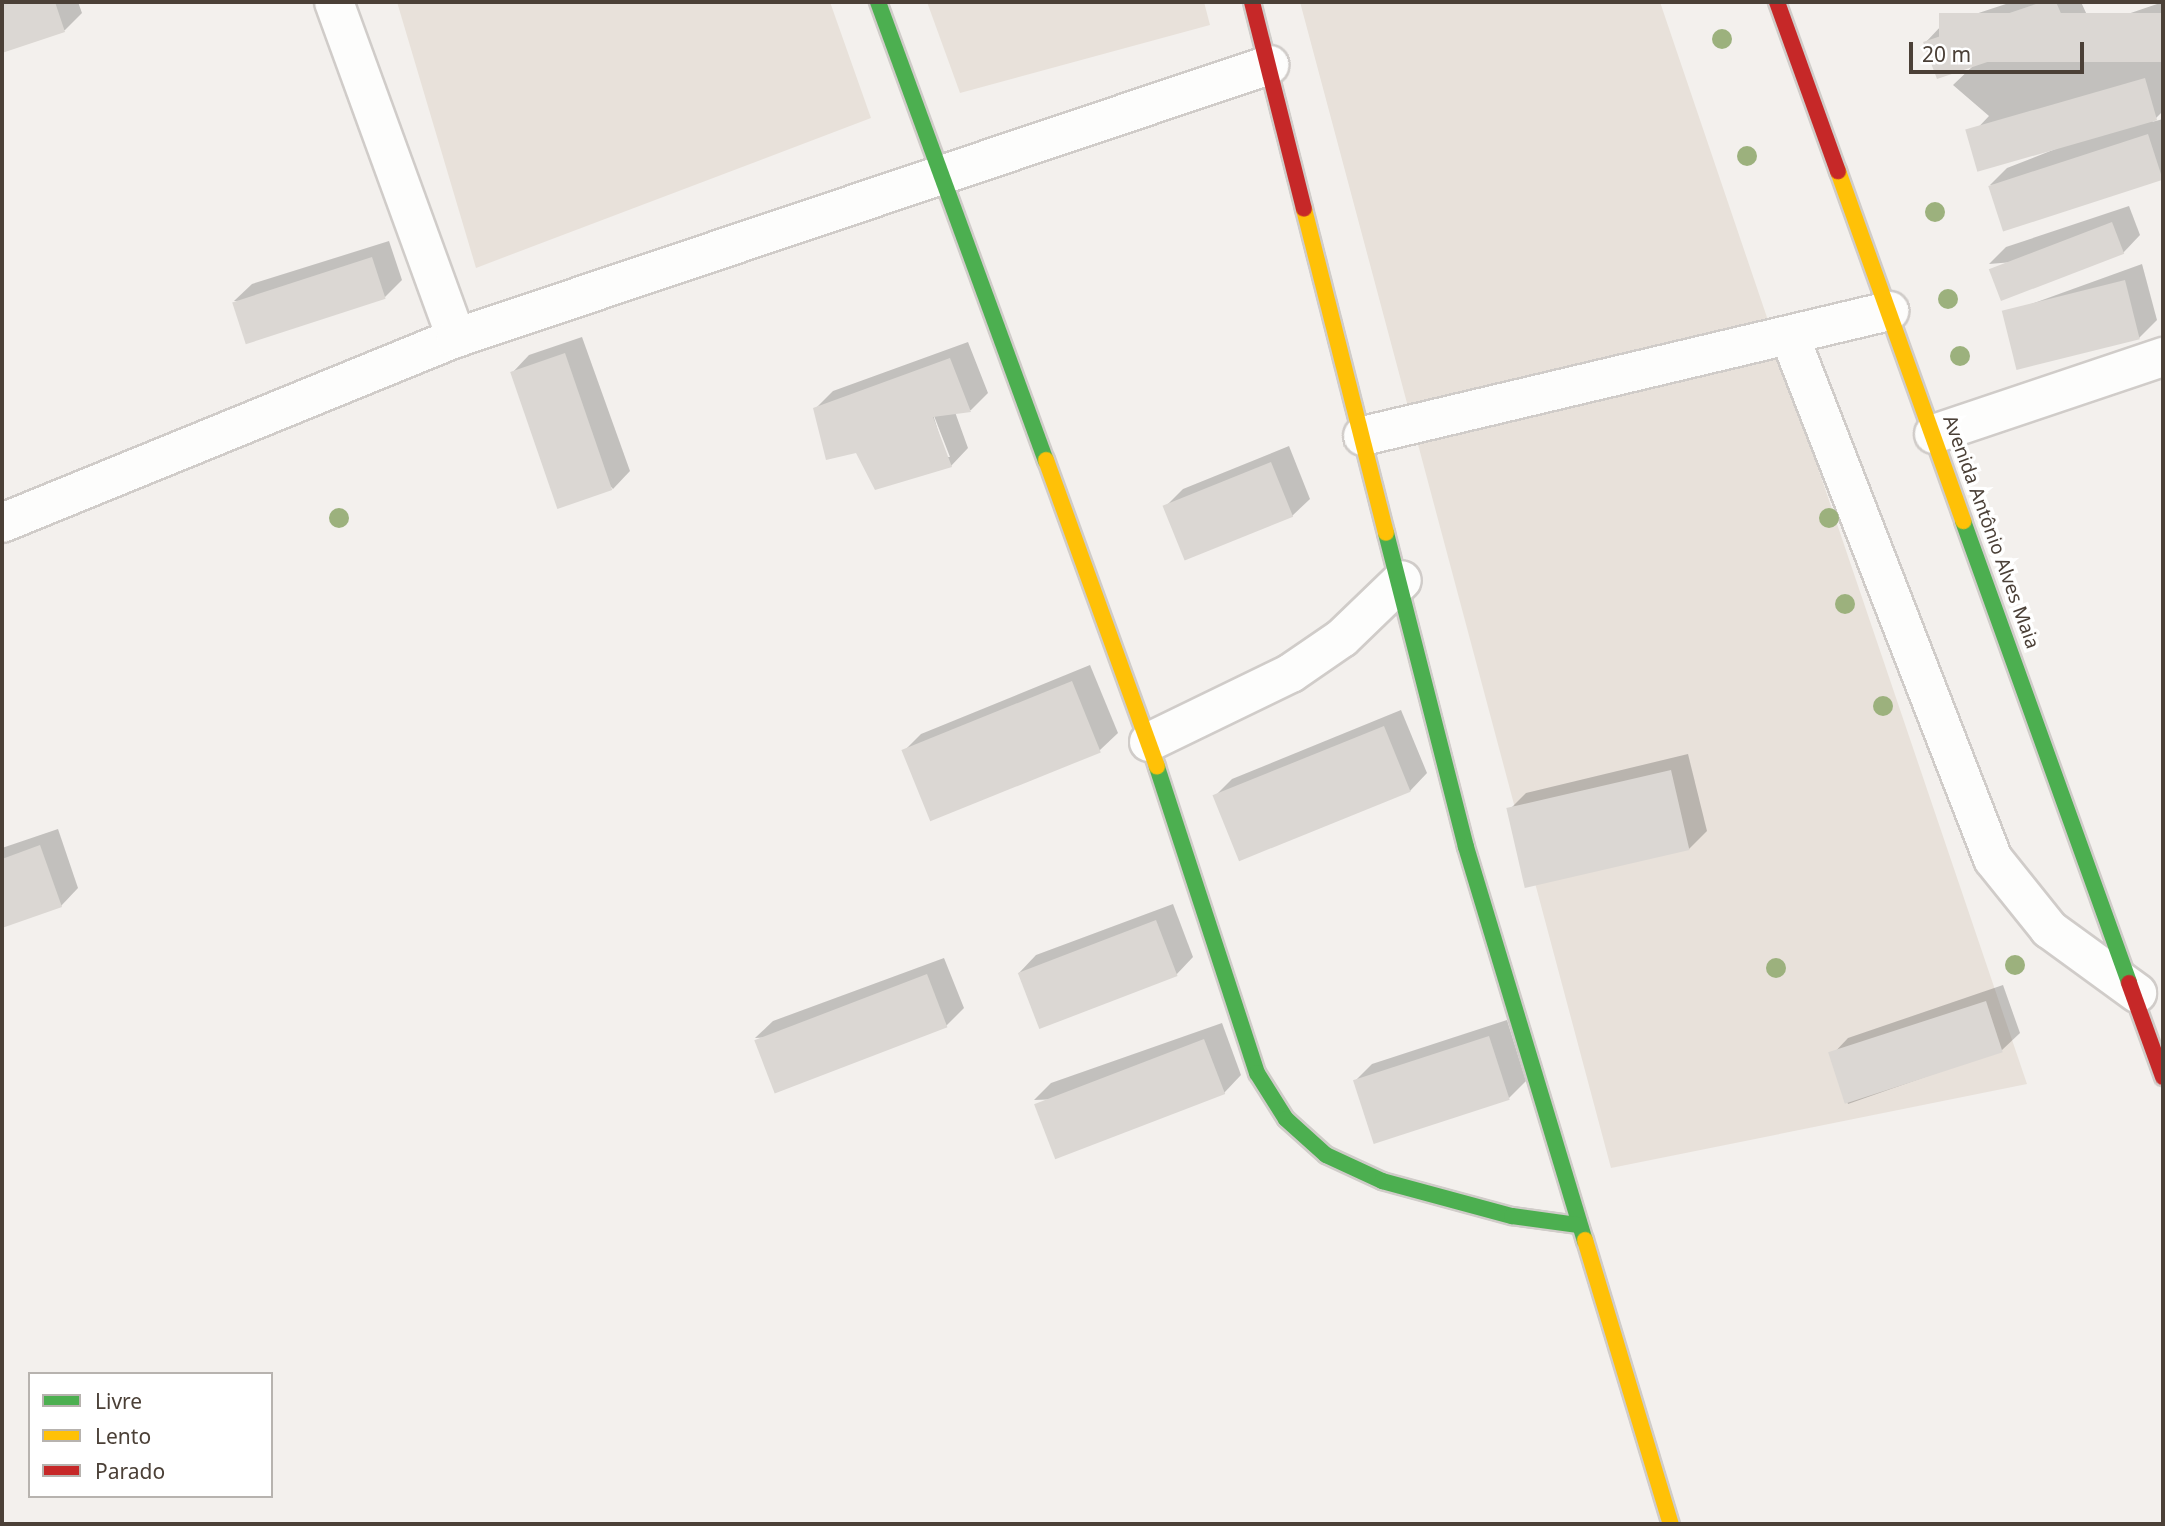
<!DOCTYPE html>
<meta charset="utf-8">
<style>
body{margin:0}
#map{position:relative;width:2165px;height:1526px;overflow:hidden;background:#f3f0ed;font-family:"Noto Sans",sans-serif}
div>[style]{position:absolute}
.residential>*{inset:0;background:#e8e1da}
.shadow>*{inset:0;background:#0003}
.building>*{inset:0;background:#dbd7d3;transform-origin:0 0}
.roads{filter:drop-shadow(2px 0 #d0ccc9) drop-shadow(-2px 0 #d0ccc9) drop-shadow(0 2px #d0ccc9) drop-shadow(0 -2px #d0ccc9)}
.street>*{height:38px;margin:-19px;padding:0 19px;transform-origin:19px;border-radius:19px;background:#fdfdfc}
.fast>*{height:16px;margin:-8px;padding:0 8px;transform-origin:8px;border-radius:8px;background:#4caf50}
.slow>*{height:16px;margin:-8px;padding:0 8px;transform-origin:8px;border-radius:8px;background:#ffc107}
.jam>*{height:16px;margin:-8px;padding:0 8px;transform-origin:8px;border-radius:8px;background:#c62828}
.trees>*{width:20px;height:20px;margin:-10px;border-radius:50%;background:#9cb17d}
span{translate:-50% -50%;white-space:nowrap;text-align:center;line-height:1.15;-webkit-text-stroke:7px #fff;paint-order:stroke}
.street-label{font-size:19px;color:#4b4037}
.frame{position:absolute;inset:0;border:4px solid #4b4037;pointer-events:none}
.legend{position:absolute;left:28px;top:1372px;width:245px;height:126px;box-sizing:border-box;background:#fff;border:2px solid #b7b3af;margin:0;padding:9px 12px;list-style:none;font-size:21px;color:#4b4037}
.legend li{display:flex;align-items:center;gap:14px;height:35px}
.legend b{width:35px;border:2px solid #b7b3af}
.scale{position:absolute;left:1909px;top:42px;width:175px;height:32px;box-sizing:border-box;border:4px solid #4b4037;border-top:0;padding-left:9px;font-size:21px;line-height:24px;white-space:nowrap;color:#4b4037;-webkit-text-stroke:5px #fff;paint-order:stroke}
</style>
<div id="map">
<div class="residential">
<div style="clip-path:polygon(397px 2px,830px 2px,871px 118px,476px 268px)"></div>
<div style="clip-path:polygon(927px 2px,1204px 2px,1210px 25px,960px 93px)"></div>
<div style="clip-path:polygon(1300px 2px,1660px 2px,2027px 1084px,1611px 1168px)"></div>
</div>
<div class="shadow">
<div style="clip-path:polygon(2px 2px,78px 2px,82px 13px,65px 30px,2px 51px)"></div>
<div style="clip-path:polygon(2012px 2px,2081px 2px,2087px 15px,2066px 35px,2163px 2px,2163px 111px,2152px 122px,2163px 119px,2162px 178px,1990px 185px,2007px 168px,2063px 146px,1969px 137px,1989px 116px,1953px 85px,1974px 65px,1925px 43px,1942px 25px)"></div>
<div style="clip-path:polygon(2129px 206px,2140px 235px,2123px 253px,1989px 264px,2006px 247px)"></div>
<div style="clip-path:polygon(389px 241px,402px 280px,385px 297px,234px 301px,252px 284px)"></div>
<div style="clip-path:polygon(2142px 264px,2157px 320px,2139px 338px,2008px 323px,2026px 306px)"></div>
<div style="clip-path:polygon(582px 337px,630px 471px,613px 489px,512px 373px,529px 355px)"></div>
<div style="clip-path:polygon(evenodd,968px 342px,988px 393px,971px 410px,955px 412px,968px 448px,951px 466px,857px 451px,815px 409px,833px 391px,968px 342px,931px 408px,950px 457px,946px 457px,931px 408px)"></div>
<div style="clip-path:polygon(1289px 446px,1310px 499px,1292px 516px,1166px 506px,1183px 489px)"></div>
<div style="clip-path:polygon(1090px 665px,1118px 733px,1100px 750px,931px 818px,904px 751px,921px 734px)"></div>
<div style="clip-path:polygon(1401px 710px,1427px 773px,1410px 791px,1215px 796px,1232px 779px)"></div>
<div style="clip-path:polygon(1688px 754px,1707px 831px,1689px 849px,1509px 810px,1526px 793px)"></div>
<div style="clip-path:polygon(58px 829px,78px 888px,61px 906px,2px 926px,2px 848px)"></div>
<div style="clip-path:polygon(1173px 904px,1193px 957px,1176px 975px,1019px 973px,1036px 955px)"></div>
<div style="clip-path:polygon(944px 958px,964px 1008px,946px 1026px,755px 1038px,773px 1021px)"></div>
<div style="clip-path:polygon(2003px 985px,2020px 1033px,2002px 1050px,1848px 1104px,1831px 1056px,1848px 1038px)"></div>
<div style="clip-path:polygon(1507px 1020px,1526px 1081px,1509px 1098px,1355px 1081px,1372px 1064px)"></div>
<div style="clip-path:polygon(1222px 1023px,1241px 1075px,1224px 1093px,1034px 1100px,1051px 1083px)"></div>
</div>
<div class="building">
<div style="clip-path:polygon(2px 2px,55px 2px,65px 32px,2px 53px)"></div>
<div style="clip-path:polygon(2042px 2px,2056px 2px,2070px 34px,1937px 79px,1923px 42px)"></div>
<div style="left:2163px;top:13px;width:49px;height:224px;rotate:90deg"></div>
<div style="left:2145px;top:78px;width:44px;height:187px;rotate:74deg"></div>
<div style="left:2148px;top:134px;width:48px;height:168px;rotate:72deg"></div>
<div style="left:2112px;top:222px;width:34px;height:132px;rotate:69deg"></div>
<div style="left:372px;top:257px;width:44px;height:147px;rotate:72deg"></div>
<div style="left:2125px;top:280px;width:61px;height:127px;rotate:76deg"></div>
<div style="left:565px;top:353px;width:145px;height:58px;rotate:71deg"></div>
<div style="clip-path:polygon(950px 358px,971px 412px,933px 417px,952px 467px,875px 490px,856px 453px,826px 460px,813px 408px)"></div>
<div style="left:1271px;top:462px;width:59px;height:117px;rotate:68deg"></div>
<div style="left:1072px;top:681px;width:77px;height:184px;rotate:68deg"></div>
<div style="left:1384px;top:726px;width:71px;height:185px;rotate:68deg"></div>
<div style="left:1671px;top:770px;width:82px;height:169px;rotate:77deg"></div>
<div style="clip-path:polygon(40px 845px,62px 907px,2px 928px,2px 859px)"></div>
<div style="left:1156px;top:920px;width:60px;height:148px;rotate:69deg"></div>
<div style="left:927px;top:974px;width:57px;height:185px;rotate:69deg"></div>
<div style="left:1986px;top:1001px;width:54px;height:166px;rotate:72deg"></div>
<div style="left:1489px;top:1036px;width:67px;height:143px;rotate:72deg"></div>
<div style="left:1204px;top:1039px;width:59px;height:182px;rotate:69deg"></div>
</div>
<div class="roads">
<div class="street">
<div style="left:334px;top:2px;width:357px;rotate:70deg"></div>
<div style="left:1790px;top:337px;width:560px;rotate:68.75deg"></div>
<div style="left:1993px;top:859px;width:90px;rotate:51.3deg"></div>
<div style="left:2049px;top:929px;width:109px;rotate:36deg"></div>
<div style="left:1934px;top:434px;width:242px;rotate:-18.6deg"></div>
<div style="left:1363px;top:436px;width:541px;rotate:-13.37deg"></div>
<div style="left:2px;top:523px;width:490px;rotate:-22.2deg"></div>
<div style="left:456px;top:338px;width:858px;rotate:-18.56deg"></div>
<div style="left:1149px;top:742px;width:158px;rotate:-25.9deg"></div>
<div style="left:1291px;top:673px;width:62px;rotate:-34.5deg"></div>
<div style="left:1342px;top:638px;width:83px;rotate:-44deg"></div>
</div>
<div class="fast">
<div style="left:878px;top:2px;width:488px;rotate:69.9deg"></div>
<div style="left:1963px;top:521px;width:491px;rotate:70.2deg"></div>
<div style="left:1386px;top:533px;width:324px;rotate:75.7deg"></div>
<div style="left:1466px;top:847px;width:411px;rotate:73.2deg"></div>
<div style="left:1157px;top:767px;width:322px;rotate:71.9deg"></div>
<div style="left:1257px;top:1073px;width:54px;rotate:57.8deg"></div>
<div style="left:1286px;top:1119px;width:54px;rotate:42deg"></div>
<div style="left:1326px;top:1155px;width:62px;rotate:24.9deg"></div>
<div style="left:1382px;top:1181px;width:135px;rotate:15.1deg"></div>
<div style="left:1512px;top:1216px;width:67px;rotate:7.8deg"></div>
</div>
<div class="slow">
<div style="left:1838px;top:171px;width:372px;rotate:70.3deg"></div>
<div style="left:1304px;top:209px;width:334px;rotate:75.8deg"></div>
<div style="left:1046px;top:460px;width:326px;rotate:70.1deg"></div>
<div style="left:1585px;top:1240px;width:297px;rotate:73.2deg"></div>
</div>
<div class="jam">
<div style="left:1252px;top:2px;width:213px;rotate:75.9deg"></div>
<div style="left:1777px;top:2px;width:180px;rotate:70.2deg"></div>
<div style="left:2129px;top:983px;width:100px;rotate:70.1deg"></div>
</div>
</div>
<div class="trees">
<div style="left:1722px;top:39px"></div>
<div style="left:1747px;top:156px"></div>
<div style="left:1935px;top:212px"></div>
<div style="left:1948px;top:299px"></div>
<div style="left:1960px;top:356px"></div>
<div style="left:339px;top:518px"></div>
<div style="left:1829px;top:518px"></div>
<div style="left:1845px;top:604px"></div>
<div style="left:1883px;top:706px"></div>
<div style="left:2015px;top:965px"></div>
<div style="left:1776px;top:968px"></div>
</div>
<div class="street-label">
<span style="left:1991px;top:532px;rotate:70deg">Avenida Antônio Alves Maia</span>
</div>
<div class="frame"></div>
<ul class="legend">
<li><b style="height:9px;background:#4caf50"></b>Livre</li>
<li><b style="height:9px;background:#ffc107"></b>Lento</li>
<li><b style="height:9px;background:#c62828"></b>Parado</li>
</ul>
<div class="scale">20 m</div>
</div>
